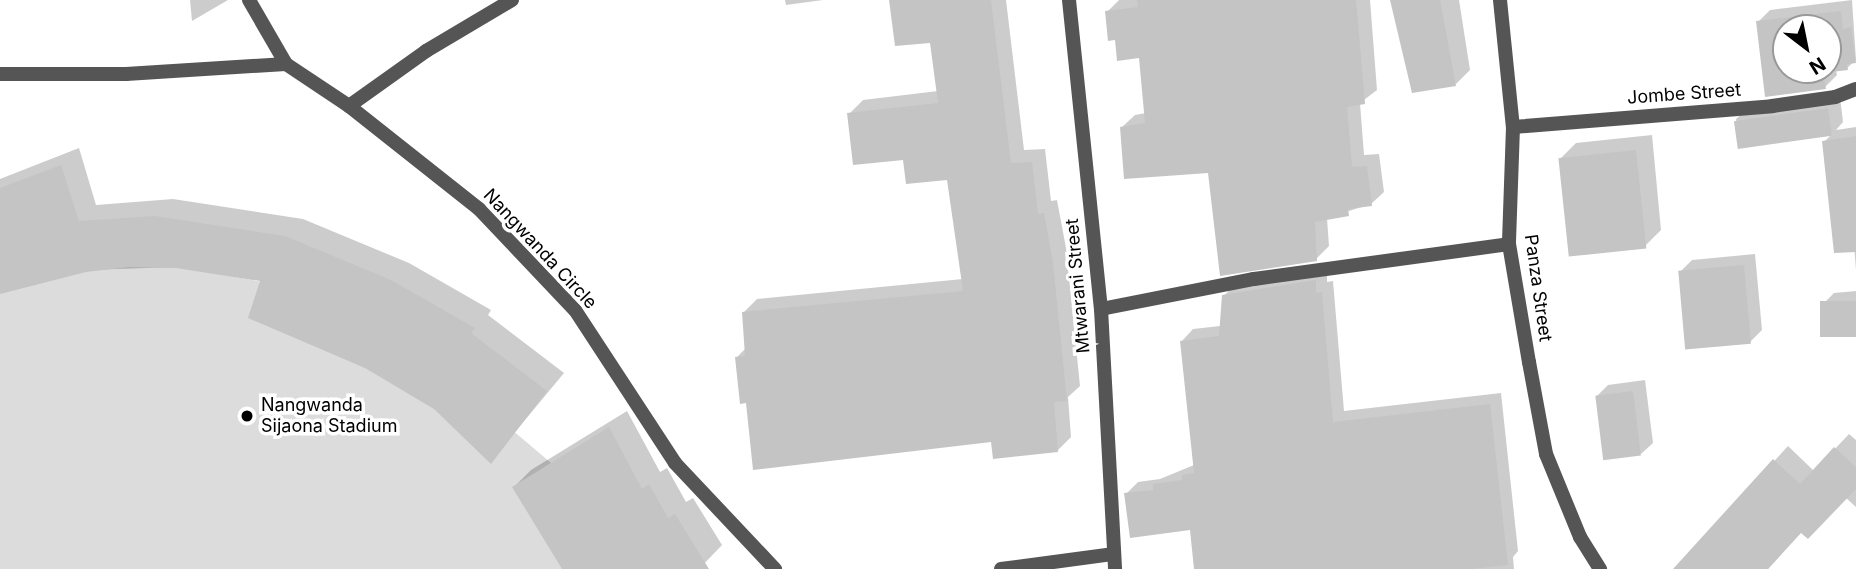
<!DOCTYPE html>
<style>
body{margin:0}
#map{position:relative;width:1856px;height:569px;overflow:hidden;background:#fff;font-family:Inter,sans-serif}
div>[style]{position:absolute}
.green>*{inset:0;background:#dcdcdc}
.shadow>*{inset:0;background:#0003}
.building>*{inset:0;background:#c4c4c4;transform-origin:0 0}
.minor>*{height:14px;margin:-7px;padding:0 7px;transform-origin:7px;border-radius:7px;background:#555}
.dots>*{width:19px;height:19px;translate:-50% -50%;box-sizing:border-box;border:4px solid #fff;border-radius:50%}
span{translate:-50% -50%;white-space:nowrap;text-align:center;line-height:1.15;-webkit-text-stroke:7px #fff;paint-order:stroke}
.street-label{font-size:18px;color:#000}
.poi-label{font-size:18px;color:#000}
.left{translate:0 -50%;text-align:left}
.north{position:absolute;left:1772px;top:14px;width:70px;height:70px;box-sizing:border-box;background:#fff;border:2px solid #999;border-radius:50%;rotate:148deg;font-size:19px;font-weight:700;line-height:28px;text-align:center;color:#000}
.north::after{content:'';display:block;margin:auto;width:24px;height:32px;background:#000;clip-path:polygon(50% 0,100% 100%,50% 72%,0 100%)}
</style>
<div id="map">
<div class="green">
<div style="clip-path:polygon(81px 259px,170px 265px,279px 285px,460px 386px,583px 490px,629px 569px,0 569px,0 276px)"></div>
</div>
<div class="shadow">
<div style="clip-path:polygon(190px 0,228px 0,192px 21px)"></div>
<div style="clip-path:polygon(785px 0,823px 0,786px 5px)"></div>
<div style="clip-path:polygon(925px 0,1006px 0,1024px 150px,1045px 149px,1051px 201px,1057px 200px,1066px 248px,1080px 386px,1068px 397px,1071px 437px,1057px 451px,748px 401px,736px 358px,746px 348px,743px 313px,757px 299px,963px 279px,949px 178px,905px 158px,849px 114px,863px 100px,938px 91px)"></div>
<div style="clip-path:polygon(1119px 0,1370px 0,1377px 90px,1360px 103px,1364px 155px,1379px 154px,1384px 192px,1371px 204px,1327px 218px,1329px 246px,1316px 259px,1210px 171px,1122px 127px,1135px 115px,1146px 113px,1141px 56px,1116px 38px,1107px 12px)"></div>
<div style="clip-path:polygon(1392px 0,1459px 0,1470px 70px,1456px 84px)"></div>
<div style="clip-path:polygon(evenodd,1852px 0,1856px 60px,1847px 68px,1836px 70px,1837px 75px,1825px 87px,1767px 95px,1758px 22px,1770px 10px,1852px 0,1786px 28px,1828px 28px,1828px 70px,1786px 70px,1786px 28px)"></div>
<div style="clip-path:polygon(1840px 97px,1843px 122px,1836px 130px,1856px 127px,1856px 270px,1852px 219px,1824px 142px,1832px 134px,1739px 147px,1736px 119px,1748px 108px)"></div>
<div style="clip-path:polygon(1652px 135px,1661px 230px,1645px 246px,1560px 159px,1576px 143px)"></div>
<div style="clip-path:polygon(79px 148px,96px 205px,173px 199px,303px 219px,409px 263px,491px 310px,488px 315px,564px 373px,491px 461px,436px 408px,262px 280px,176px 267px,85px 270px,0 292px,0 179px)"></div>
<div style="clip-path:polygon(1755px 254px,1762px 330px,1750px 342px,1680px 272px,1692px 260px)"></div>
<div style="clip-path:polygon(1327px 270px,1327px 282px,1333px 281px,1344px 411px,1501px 393px,1518px 551px,1513px 557px,1514px 569px,1196px 569px,1191px 528px,1126px 494px,1138px 482px,1160px 479px,1194px 465px,1182px 341px,1193px 329px,1220px 326px,1224px 296px,1235px 284px)"></div>
<div style="clip-path:polygon(1856px 291px,1856px 335px,1822px 305px,1834px 293px)"></div>
<div style="clip-path:polygon(1645px 380px,1653px 443px,1641px 454px,1596px 397px,1608px 385px)"></div>
<div style="clip-path:polygon(627px 411px,660px 472px,667px 468px,686px 502px,693px 498px,722px 545px,699px 569px,564px 569px,514px 487px,531px 470px)"></div>
<div style="clip-path:polygon(1849px 434px,1856px 440px,1856px 507px,1846px 498px,1802px 531px,1768px 569px,1676px 569px,1788px 446px,1814px 471px)"></div>
</div>
<div class="building">
<div style="clip-path:polygon(889px 0,991px 0,1011px 163px,1032px 162px,1038px 214px,1044px 213px,1053px 263px,1067px 401px,1054px 402px,1058px 452px,993px 459px,991px 442px,753px 470px,746px 403px,740px 404px,735px 357px,745px 356px,742px 312px,963px 291px,947px 180px,906px 184px,903px 160px,853px 165px,847px 113px,938px 103px,930px 43px,895px 46px)"></div>
<div style="clip-path:polygon(1137px 0,1356px 0,1365px 104px,1347px 107px,1352px 167px,1367px 166px,1372px 206px,1348px 209px,1349px 216px,1315px 222px,1317px 261px,1220px 276px,1208px 173px,1124px 179px,1120px 127px,1145px 123px,1139px 58px,1117px 61px,1115px 40px,1108px 41px,1105px 11px,1138px 7px)"></div>
<div style="clip-path:polygon(1390px 0,1440px 0,1456px 86px,1412px 93px)"></div>
<div style="clip-path:polygon(evenodd,1841px 11px,1843px 29px,1851px 27px,1856px 63px,1847px 64px,1848px 70px,1823px 73px,1826px 89px,1765px 97px,1756px 21px,1841px 11px,1786px 28px,1828px 28px,1828px 70px,1786px 70px,1786px 28px)"></div>
<div style="left:1828px;top:108px;width:28px;height:95px;rotate:82deg"></div>
<div style="clip-path:polygon(1856px 136px,1856px 252px,1834px 253px,1822px 141px)"></div>
<div style="left:1636px;top:150px;width:99px;height:78px;rotate:84deg"></div>
<div style="clip-path:polygon(61px 165px,79px 221px,155px 216px,285px 236px,391px 280px,475px 328px,471px 333px,547px 391px,491px 464px,434px 409px,365px 368px,248px 318px,260px 281px,176px 268px,129px 267px,86px 272px,0 294px,0 188px)"></div>
<div style="left:1744px;top:265px;width:79px;height:66px;rotate:85deg"></div>
<div style="clip-path:polygon(1316px 280px,1316px 293px,1322px 292px,1333px 422px,1490px 404px,1508px 565px,1471px 569px,1194px 569px,1190px 530px,1130px 538px,1124px 493px,1153px 490px,1153px 484px,1182px 480px,1182px 475px,1194px 473px,1180px 341px,1219px 336px,1222px 295px)"></div>
<div style="left:1856px;top:301px;width:36px;height:36px;rotate:90deg"></div>
<div style="left:1633px;top:391px;width:65px;height:38px;rotate:83deg"></div>
<div style="clip-path:polygon(609px 427px,642px 489px,649px 484px,668px 518px,675px 514px,709px 569px,562px 569px,512px 487px)"></div>
<div style="clip-path:polygon(1834px 447px,1856px 467px,1856px 489px,1808px 539px,1801px 533px,1768px 569px,1673px 569px,1773px 459px,1800px 484px)"></div>
</div>
<div class="minor">
<div style="left:249px;top:0;width:74px;rotate:60deg"></div>
<div style="left:286px;top:64px;width:76px;rotate:33.7deg"></div>
<div style="left:349px;top:106px;width:166px;rotate:38.4deg"></div>
<div style="left:479px;top:209px;width:139px;rotate:46.5deg"></div>
<div style="left:575px;top:310px;width:183px;rotate:56.8deg"></div>
<div style="left:675px;top:463px;width:146px;rotate:46.7deg"></div>
<div style="left:1069px;top:0;width:311px;rotate:84.1deg"></div>
<div style="left:1101px;top:309px;width:260px;rotate:86.9deg"></div>
<div style="left:1500px;top:0;width:128px;rotate:84.2deg"></div>
<div style="left:1513px;top:127px;width:117px;rotate:92deg"></div>
<div style="left:1509px;top:244px;width:120px;rotate:80.4deg"></div>
<div style="left:1529px;top:362px;width:94px;rotate:79.5deg"></div>
<div style="left:1546px;top:454px;width:90px;rotate:67.7deg"></div>
<div style="left:1580px;top:537px;width:38px;rotate:58deg"></div>
<div style="left:0;top:74px;width:126px"></div>
<div style="left:126px;top:74px;width:160px;rotate:-3.6deg"></div>
<div style="left:349px;top:106px;width:95px;rotate:-35.5deg"></div>
<div style="left:426px;top:51px;width:100px;rotate:-30.7deg"></div>
<div style="left:1513px;top:127px;width:260px;rotate:-4.6deg"></div>
<div style="left:1772px;top:106px;width:64px;rotate:-8.1deg"></div>
<div style="left:1835px;top:97px;width:22px;rotate:-21deg"></div>
<div style="left:1101px;top:309px;width:156px;rotate:-11.1deg"></div>
<div style="left:1254px;top:279px;width:257px;rotate:-7.8deg"></div>
<div style="left:1001px;top:569px;width:114px;rotate:-7.6deg"></div>
</div>
<div class="dots">
<div style="left:247px;top:416px;background:#000"></div>
</div>
<div class="street-label">
<span style="left:1684px;top:94px;rotate:-4deg">Jombe Street</span>
<span style="left:540px;top:249px;rotate:47deg">Nangwanda Circle</span>
<span style="left:1078px;top:286px;rotate:-95deg">Mtwarani Street</span>
<span style="left:1538px;top:288px;rotate:82deg">Panza Street</span>
</div>
<div class="poi-label">
<span class="left" style="left:261px;top:416px">Nangwanda<br>Sijaona Stadium</span>
</div>
<div class="north">N</div>
</div>
